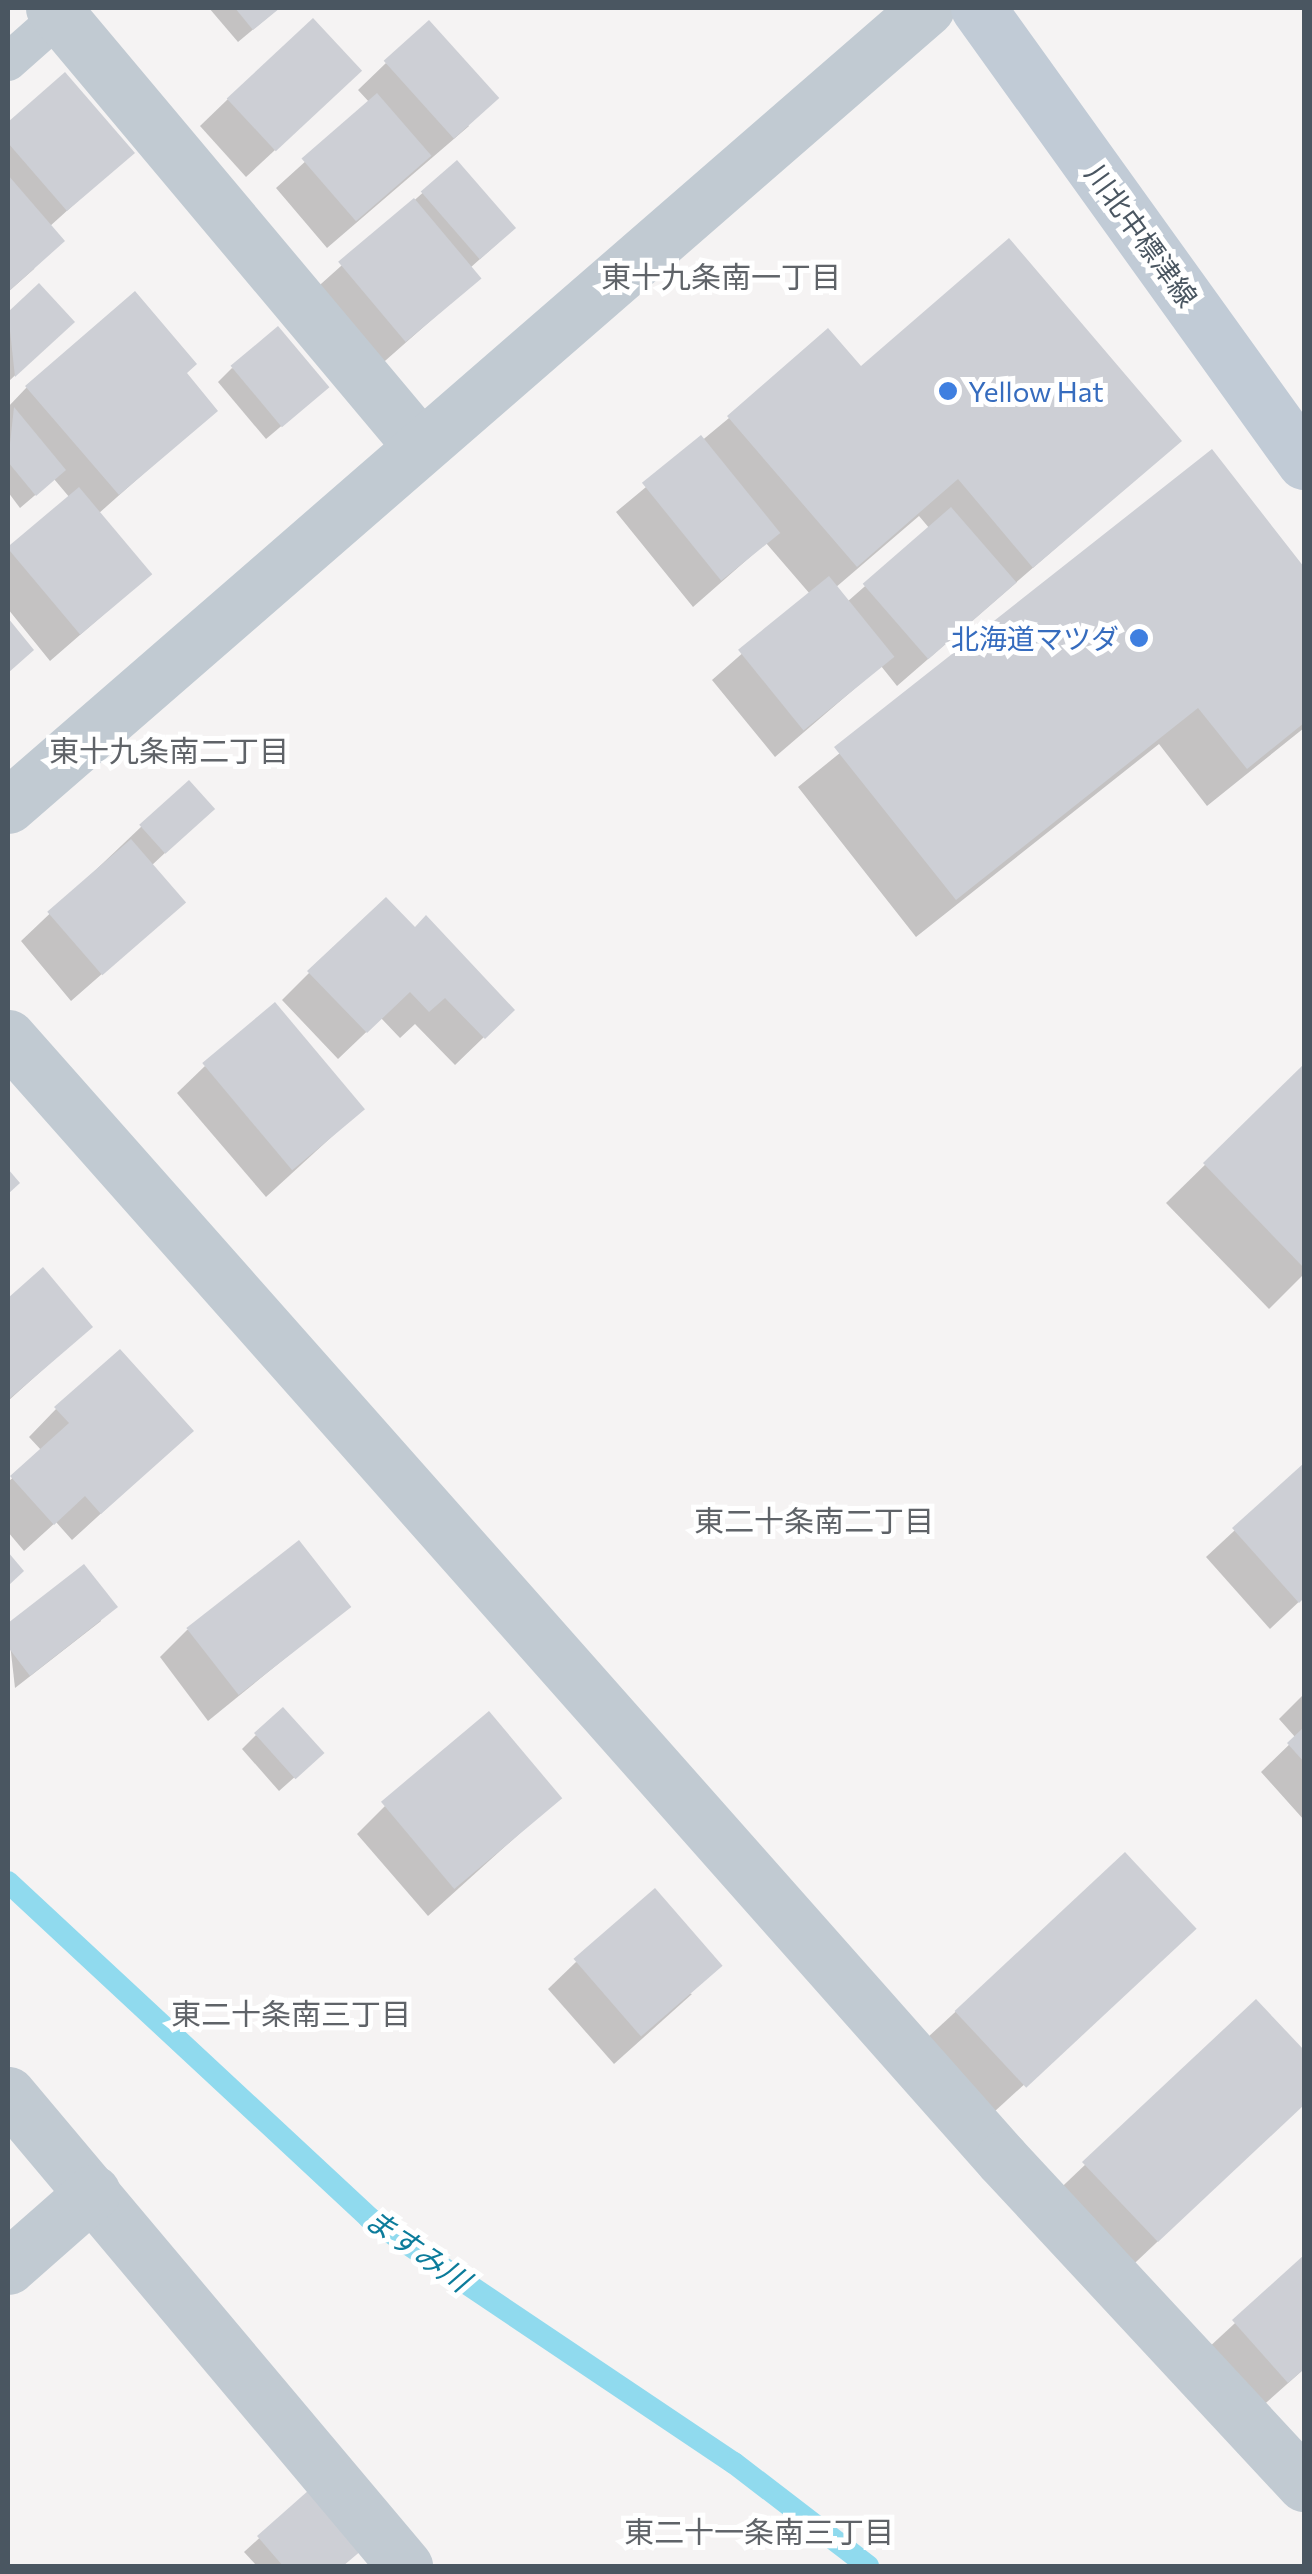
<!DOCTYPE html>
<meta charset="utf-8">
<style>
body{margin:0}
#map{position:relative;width:1312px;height:2574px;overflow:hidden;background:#f5f3f3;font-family:Commissioner,"Noto Sans JP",sans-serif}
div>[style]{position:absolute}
.shadow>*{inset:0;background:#0003}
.stream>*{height:22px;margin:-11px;padding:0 11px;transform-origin:11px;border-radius:11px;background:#90daee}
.building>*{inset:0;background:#cdcfd5;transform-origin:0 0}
.service>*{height:38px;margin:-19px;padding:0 19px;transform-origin:19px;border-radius:19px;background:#c1cad2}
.minor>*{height:55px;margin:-27.5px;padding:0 27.5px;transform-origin:27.5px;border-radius:27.5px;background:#c1cad2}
.tertiary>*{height:55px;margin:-27.5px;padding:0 27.5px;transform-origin:27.5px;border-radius:27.5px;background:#c1cad2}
.secondary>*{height:55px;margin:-27.5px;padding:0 27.5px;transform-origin:27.5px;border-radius:27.5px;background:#c1cbd6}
.dots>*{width:28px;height:28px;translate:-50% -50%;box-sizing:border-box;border:5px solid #fff;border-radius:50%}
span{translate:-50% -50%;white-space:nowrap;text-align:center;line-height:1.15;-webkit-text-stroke:10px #fff;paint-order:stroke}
.street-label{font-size:28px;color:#4a5661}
.shop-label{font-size:28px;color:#366cbe}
.left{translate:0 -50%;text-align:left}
.right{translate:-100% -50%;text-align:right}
.neighbourhood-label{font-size:30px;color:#5f6368}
.water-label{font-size:30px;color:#0c7c9b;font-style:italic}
.frame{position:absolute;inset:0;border:10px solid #4a5661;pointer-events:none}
</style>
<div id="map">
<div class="shadow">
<div style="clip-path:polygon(209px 8px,279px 8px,238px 42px)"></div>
<div style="clip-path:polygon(386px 63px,469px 126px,327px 248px,276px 188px,370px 103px,358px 90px)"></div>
<div style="clip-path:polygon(65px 75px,131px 153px,49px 227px,34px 269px,8px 292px,8px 125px)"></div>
<div style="clip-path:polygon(228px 99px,330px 99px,246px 177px,200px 126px)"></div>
<div style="clip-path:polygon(456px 163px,499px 242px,470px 268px,479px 278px,377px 368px,312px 292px)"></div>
<div style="clip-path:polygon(39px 287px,57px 336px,8px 382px,8px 315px)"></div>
<div style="clip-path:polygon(232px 368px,311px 401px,266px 439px,218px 382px)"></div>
<div style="clip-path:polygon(evenodd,861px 369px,1179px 441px,897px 686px,881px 666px,775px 757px,712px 680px,810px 594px,766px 543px,693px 607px,616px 512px,729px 418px,861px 369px,919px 516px,930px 529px,847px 602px,835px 588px,919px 516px)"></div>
<div style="clip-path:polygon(184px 374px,215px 410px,98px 514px,149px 575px,50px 661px,8px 609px,8px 552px,70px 498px,54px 479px,20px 508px,8px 492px,8px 407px,27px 387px)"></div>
<div style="clip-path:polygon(1211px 452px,1304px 571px,1304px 728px,1207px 806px,1159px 744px,916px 937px,798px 787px)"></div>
<div style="clip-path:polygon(197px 823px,151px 866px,183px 903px,71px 1001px,21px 941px,142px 826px)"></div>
<div style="clip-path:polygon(415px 930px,512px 1010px,455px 1065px,415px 1024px,400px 1038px,381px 1018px,338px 1059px,282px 1000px,309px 973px)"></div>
<div style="clip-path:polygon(205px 1066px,362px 1109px,266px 1197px,177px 1093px)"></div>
<div style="clip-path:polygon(1304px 1068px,1304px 1274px,1269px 1309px,1166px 1203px)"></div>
<div style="clip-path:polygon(43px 1271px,90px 1327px,8px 1401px,8px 1302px)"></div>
<div style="clip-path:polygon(56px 1409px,191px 1431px,72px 1540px,56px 1522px,24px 1551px,8px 1532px,8px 1482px,42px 1451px,29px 1437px)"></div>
<div style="clip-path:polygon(1304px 1466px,1304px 1597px,1270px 1629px,1206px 1557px)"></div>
<div style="clip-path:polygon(84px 1567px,101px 1621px,15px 1688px,8px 1626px)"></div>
<div style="clip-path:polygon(348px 1607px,208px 1721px,160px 1657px,187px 1630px)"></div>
<div style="clip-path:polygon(1304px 1694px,1304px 1820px,1261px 1772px,1296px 1738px,1279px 1719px)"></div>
<div style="clip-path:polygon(256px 1735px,306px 1767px,279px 1791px,242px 1749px)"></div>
<div style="clip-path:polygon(560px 1797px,428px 1916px,357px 1834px,385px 1806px)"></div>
<div style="clip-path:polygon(1125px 1856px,1164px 1957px,994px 2112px,927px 2038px)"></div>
<div style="clip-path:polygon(576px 1962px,692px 1994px,614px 2064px,548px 1989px)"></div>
<div style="clip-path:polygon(1256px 2002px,1304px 2054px,1304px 2103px,1118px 2279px,1046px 2202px)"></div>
<div style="clip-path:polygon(1304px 2259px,1304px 2369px,1259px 2409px,1206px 2350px)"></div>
<div style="clip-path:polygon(309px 2493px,358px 2550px,342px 2566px,257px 2566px,244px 2552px)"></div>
</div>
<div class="stream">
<div style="left:8px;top:1882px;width:493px;rotate:42.9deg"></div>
<div style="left:369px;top:2218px;width:440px;rotate:33.9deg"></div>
<div style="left:734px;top:2463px;width:169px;rotate:37.5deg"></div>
</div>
<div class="building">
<div style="clip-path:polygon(235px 8px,280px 8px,253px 30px)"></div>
<div style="left:313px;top:18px;width:72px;height:118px;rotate:47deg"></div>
<div style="left:429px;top:20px;width:105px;height:61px;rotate:48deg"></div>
<div style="clip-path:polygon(65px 72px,135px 153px,67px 211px,8px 143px,8px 122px)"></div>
<div style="left:377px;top:93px;width:83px;height:100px;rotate:49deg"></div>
<div style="left:457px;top:160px;width:90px;height:48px;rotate:49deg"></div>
<div style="clip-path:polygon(8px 175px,65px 241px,8px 292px)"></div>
<div style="left:414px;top:198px;width:105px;height:99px;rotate:50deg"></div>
<div style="clip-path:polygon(1009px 238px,1182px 441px,1033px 568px,958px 479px,857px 567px,727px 416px,828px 328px,861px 366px)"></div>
<div style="clip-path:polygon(39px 283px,75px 322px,15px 377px,8px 312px)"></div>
<div style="clip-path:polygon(135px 291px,197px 364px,187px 373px,218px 411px,119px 495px,25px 386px)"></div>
<div style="left:278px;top:326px;width:80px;height:62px;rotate:50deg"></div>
<div style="clip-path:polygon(14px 407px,66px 470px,36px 496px,8px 462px)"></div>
<div style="left:701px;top:435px;width:126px;height:76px;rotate:51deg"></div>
<div style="clip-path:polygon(1212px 449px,1304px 567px,1304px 723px,1247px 769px,1198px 708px,956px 900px,834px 747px)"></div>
<div style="left:79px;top:487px;width:114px;height:94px;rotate:50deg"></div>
<div style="left:951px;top:507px;width:100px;height:117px;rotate:49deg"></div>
<div style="left:829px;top:576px;width:104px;height:117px;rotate:51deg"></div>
<div style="clip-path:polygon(8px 618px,34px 650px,8px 673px)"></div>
<div style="left:189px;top:780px;width:39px;height:67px;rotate:48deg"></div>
<div style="left:131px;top:839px;width:84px;height:111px;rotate:49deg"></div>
<div style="clip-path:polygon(386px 897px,415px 927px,426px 915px,515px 1010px,485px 1039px,445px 998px,429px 1012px,410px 992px,367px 1033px,307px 971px)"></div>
<div style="left:275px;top:1002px;width:140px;height:95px;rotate:50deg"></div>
<div style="clip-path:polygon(1304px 1064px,1304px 1268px,1203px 1163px)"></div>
<div style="clip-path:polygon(8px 1169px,20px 1183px,8px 1194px)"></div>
<div style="clip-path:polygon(43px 1267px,93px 1327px,8px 1400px,8px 1298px)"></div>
<div style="clip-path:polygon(120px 1349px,194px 1431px,101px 1514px,85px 1496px,54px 1525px,10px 1476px,69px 1423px,54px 1407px)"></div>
<div style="clip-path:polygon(1304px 1463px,1304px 1598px,1299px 1603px,1232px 1528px)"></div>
<div style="left:299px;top:1540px;width:85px;height:143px;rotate:52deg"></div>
<div style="clip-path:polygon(8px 1552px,24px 1571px,8px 1586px)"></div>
<div style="clip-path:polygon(84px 1564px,118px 1607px,30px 1676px,8px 1647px,8px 1623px)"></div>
<div style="left:283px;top:1707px;width:62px;height:39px;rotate:48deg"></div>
<div style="left:489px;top:1711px;width:114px;height:141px;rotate:50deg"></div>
<div style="clip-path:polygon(1304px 1727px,1304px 1762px,1287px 1743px)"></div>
<div style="left:1125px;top:1852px;width:105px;height:233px;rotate:47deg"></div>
<div style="left:655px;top:1888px;width:103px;height:108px;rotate:49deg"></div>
<div style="clip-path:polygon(1256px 1999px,1304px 2050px,1304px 2105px,1158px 2242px,1082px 2162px)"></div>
<div style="clip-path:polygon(1304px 2255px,1304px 2369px,1288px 2383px,1232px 2320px)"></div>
<div style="clip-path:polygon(309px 2490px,362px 2550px,343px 2566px,283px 2566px,257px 2536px)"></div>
</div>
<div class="service">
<div style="left:8px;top:62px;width:69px;rotate:-41.5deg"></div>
</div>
<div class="minor">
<div style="left:53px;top:8px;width:566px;rotate:50.01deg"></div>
<div style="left:8px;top:1037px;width:1499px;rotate:48.46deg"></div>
<div style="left:1002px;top:2159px;width:444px;rotate:47.1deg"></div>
<div style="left:8px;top:2094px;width:617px;rotate:49.93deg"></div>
<div style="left:8px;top:2267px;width:113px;rotate:-41.4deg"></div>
</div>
<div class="tertiary">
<div style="left:8px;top:806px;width:1217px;rotate:-40.97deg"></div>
</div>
<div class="secondary">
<div style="left:978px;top:8px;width:559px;rotate:54.32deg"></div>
</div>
<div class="dots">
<div style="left:948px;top:391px;background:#3f7fe0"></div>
<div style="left:1139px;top:638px;background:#3f7fe0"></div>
</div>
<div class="street-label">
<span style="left:1142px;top:235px;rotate:54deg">川北中標津線</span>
</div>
<div class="shop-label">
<span class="left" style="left:968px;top:391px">Yellow Hat</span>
<span class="right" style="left:1119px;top:638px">北海道マツダ</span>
</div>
<div class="neighbourhood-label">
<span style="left:721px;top:276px">東十九条南一丁目</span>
<span style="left:169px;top:750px">東十九条南二丁目</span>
<span style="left:814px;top:1520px">東二十条南二丁目</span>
<span style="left:291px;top:2013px">東二十条南三丁目</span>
<span style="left:759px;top:2531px">東二十一条南三丁目</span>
</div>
<div class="water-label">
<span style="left:418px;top:2249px;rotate:35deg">ますみ川</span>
</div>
<div class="frame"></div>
</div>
